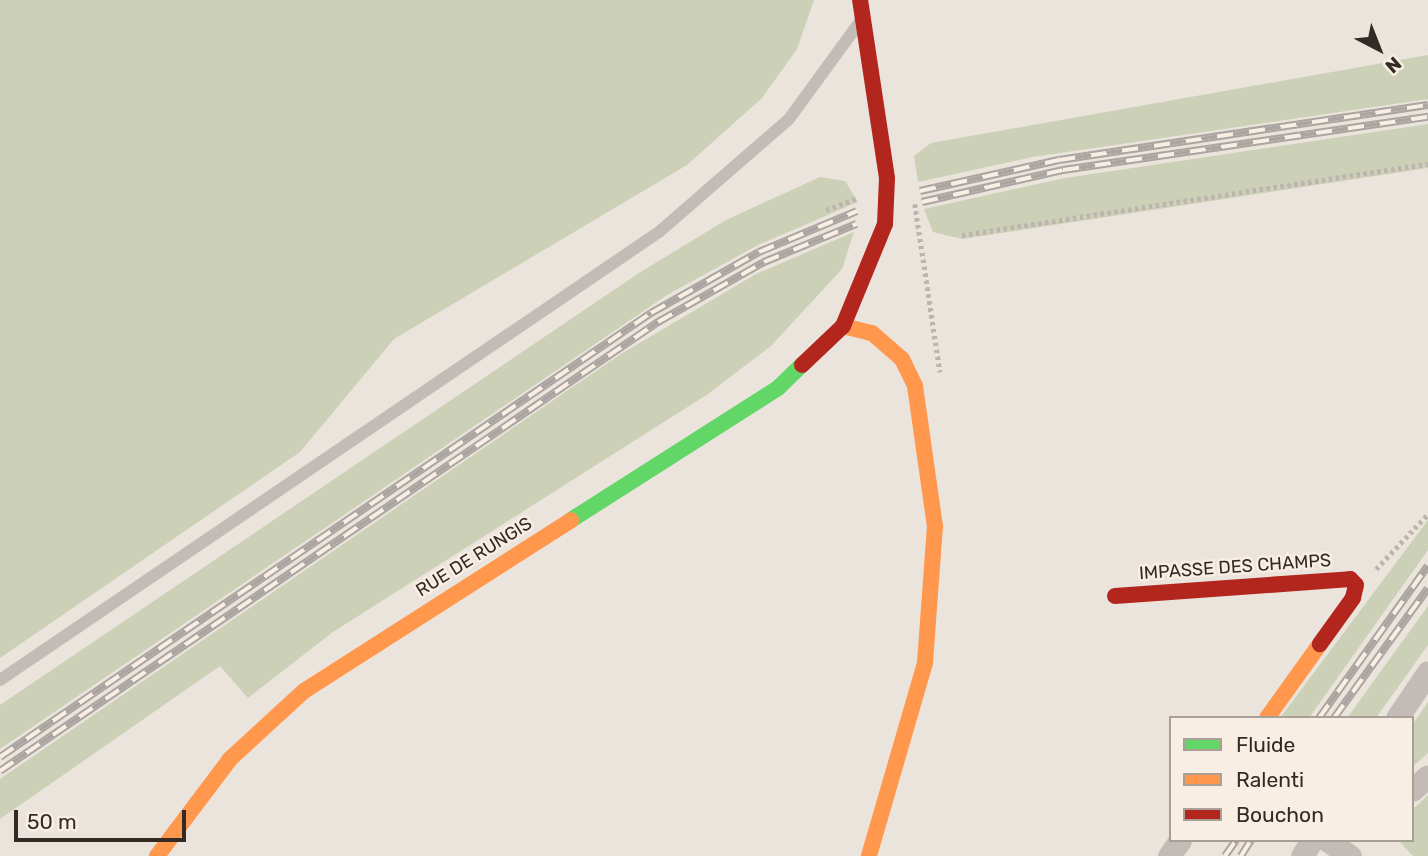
<!DOCTYPE html>
<style>
body{margin:0}
#map{position:relative;width:1428px;height:856px;overflow:hidden;background:#ebe4dd;font-family:Rubik,sans-serif}
div>[style]{position:absolute}
.green>*{inset:0;background:#ccd0b6}
.path>*{height:4.5px;margin-top:-2.25px;transform-origin:0;background:repeating-linear-gradient(90deg,#bcb4ae 0 3.5px,transparent 0 7px)}
.lane>*{height:12px;margin:-6px;padding:0 6px;transform-origin:6px;border-radius:6px;background:#c3bcb6}
.street>*{height:23px;margin:-11.5px;padding:0 11.5px;transform-origin:11.5px;border-radius:11.5px;background:#c3bcb6}
.fast>*{height:16px;margin:-8px;padding:0 8px;transform-origin:8px;border-radius:8px;background:#63d668}
.slow>*{height:16px;margin:-8px;padding:0 8px;transform-origin:8px;border-radius:8px;background:#ff974d}
.jam>*{height:16px;margin:-8px;padding:0 8px;transform-origin:8px;border-radius:8px;background:#b3261e}
.rail>*{height:8px;margin-top:-4px;transform-origin:0;background:repeating-linear-gradient(90deg,#f9eee3 0 16px,#aba5a1 0 32px);box-sizing:border-box;border-block:2px solid #aba5a1}
span{translate:-50% -50%;white-space:nowrap;text-align:center;line-height:1.15;-webkit-text-stroke:5px #f9eee3;paint-order:stroke}
.street-label{font-size:18px;color:#332925}
.legend{position:absolute;left:1169px;top:716px;width:245px;height:126px;box-sizing:border-box;background:#f9eee3;border:2px solid #aa9f97;margin:0;padding:9px 12px;list-style:none;font-size:21px;color:#332925}
.legend li{display:flex;align-items:center;gap:14px;height:35px}
.legend b{width:35px;border:2px solid #aa9f97}
.north{position:absolute;left:1344px;top:14px;width:70px;height:70px;-webkit-text-stroke:5px #f9eee3;paint-order:stroke;rotate:138deg;font-size:19px;font-weight:700;line-height:28px;text-align:center;color:#332925}
.north::after{content:'';display:block;margin:auto;width:24px;height:32px;background:#332925;clip-path:polygon(50% 0,100% 100%,50% 72%,0 100%)}
.scale{position:absolute;left:14px;top:810px;width:172px;height:32px;box-sizing:border-box;border:4px solid #332925;border-top:0;padding-left:9px;font-size:21px;line-height:24px;white-space:nowrap;color:#332925;-webkit-text-stroke:5px #f9eee3;paint-order:stroke}
</style>
<div id="map">
<div class="green">
<div style="clip-path:polygon(0 0,814px 0,797px 49px,762px 98px,687px 165px,394px 339px,300px 452px,0 658px)"></div>
<div style="clip-path:polygon(1428px 55px,1428px 99px,1033px 157px,918px 182px,914px 156px,931px 143px)"></div>
<div style="clip-path:polygon(1428px 124px,1428px 168px,962px 239px,933px 232px,924px 209px,1065px 178px)"></div>
<div style="clip-path:polygon(820px 177px,845px 181px,858px 202px,760px 244px,667px 295px,0 749px,0 705px,639px 273px,726px 220px)"></div>
<div style="clip-path:polygon(854px 232px,842px 269px,771px 346px,708px 394px,333px 632px,248px 698px,220px 666px,0 819px,0 779px,621px 354px,756px 274px)"></div>
<div style="clip-path:polygon(1428px 520px,1428px 550px,1309px 718px,1280px 718px)"></div>
<div style="clip-path:polygon(1428px 606px,1428px 645px,1376px 718px,1347px 718px)"></div>
<div style="clip-path:polygon(1428px 702px,1428px 753px,1412px 767px,1412px 725px)"></div>
<div style="clip-path:polygon(1428px 795px,1428px 856px,1413px 856px,1398px 840px,1412px 840px,1412px 810px)"></div>
</div>
<div class="path">
<div style="left:915px;top:204px;width:170px;rotate:81.5deg"></div>
<div style="left:826px;top:210px;width:33px;rotate:-21deg"></div>
<div style="left:962px;top:235px;width:471px;rotate:-8.7deg"></div>
<div style="left:1376px;top:569px;width:76px;rotate:-46.6deg"></div>
</div>
<div class="lane">
<div style="left:0;top:680px;width:797px;rotate:-34.21deg"></div>
<div style="left:659px;top:232px;width:172px;rotate:-41deg"></div>
<div style="left:789px;top:119px;width:119px;rotate:-53.9deg"></div>
</div>
<div class="street">
<div style="left:1397px;top:718px;width:55px;rotate:-56deg"></div>
<div style="left:1412px;top:790px;width:21px;rotate:-41deg"></div>
<div style="left:1327px;top:840px;width:28px;rotate:35deg"></div>
<div style="left:1169px;top:856px;width:19px;rotate:-55deg"></div>
<div style="left:1302px;top:856px;width:19px;rotate:-58deg"></div>
</div>
<div class="fast">
<div style="left:571px;top:520px;width:246px;rotate:-32.5deg"></div>
<div style="left:778px;top:388px;width:33px;rotate:-44deg"></div>
</div>
<div class="slow">
<div style="left:843px;top:326px;width:30px;rotate:14deg"></div>
<div style="left:872px;top:333px;width:40px;rotate:41deg"></div>
<div style="left:902px;top:359px;width:30px;rotate:64deg"></div>
<div style="left:915px;top:386px;width:141px;rotate:81.9deg"></div>
<div style="left:935px;top:526px;width:137px;rotate:94.2deg"></div>
<div style="left:925px;top:663px;width:201px;rotate:106.2deg"></div>
<div style="left:1267px;top:718px;width:91px;rotate:-54.4deg"></div>
<div style="left:157px;top:856px;width:121px;rotate:-53deg"></div>
<div style="left:230px;top:759px;width:100px;rotate:-42.6deg"></div>
<div style="left:304px;top:691px;width:317px;rotate:-32.6deg"></div>
</div>
<div class="jam">
<div style="left:802px;top:365px;width:57px;rotate:-43.6deg"></div>
<div style="left:843px;top:326px;width:110px;rotate:-67.6deg"></div>
<div style="left:885px;top:224px;width:46px;rotate:-87.5deg"></div>
<div style="left:887px;top:178px;width:180px;rotate:-98.6deg"></div>
<div style="left:1115px;top:596px;width:236px;rotate:-4.1deg"></div>
<div style="left:1350px;top:579px;width:8px;rotate:45deg"></div>
<div style="left:1356px;top:585px;width:13px;rotate:103deg"></div>
<div style="left:1353px;top:598px;width:57px;rotate:125.7deg"></div>
</div>
<div class="rail">
<div style="left:920px;top:191px;width:142px;rotate:-12.6deg"></div>
<div style="left:1059px;top:160px;width:373px;rotate:-8.5deg"></div>
<div style="left:922px;top:202px;width:145px;rotate:-12.8deg"></div>
<div style="left:1063px;top:170px;width:369px;rotate:-8.3deg"></div>
<div style="left:1319px;top:718px;width:187px;rotate:-54.4deg"></div>
<div style="left:1334px;top:718px;width:160px;rotate:-54.1deg"></div>
<div style="left:0;top:757px;width:788px;rotate:-34.3deg"></div>
<div style="left:651px;top:313px;width:124px;rotate:-29.5deg"></div>
<div style="left:759px;top:252px;width:106px;rotate:-22.7deg"></div>
<div style="left:0;top:771px;width:797px;rotate:-34.31deg"></div>
<div style="left:658px;top:322px;width:122px;rotate:-29.5deg"></div>
<div style="left:764px;top:262px;width:100px;rotate:-22.4deg"></div>
<div style="left:1225px;top:856px;width:19px;rotate:-55deg"></div>
<div style="left:1241px;top:856px;width:19px;rotate:-58deg"></div>
</div>
<div class="street-label">
<span style="left:474px;top:557px;rotate:-32deg">RUE DE RUNGIS</span>
<span style="left:1235px;top:567px;rotate:-4deg">IMPASSE DES CHAMPS</span>
</div>
<ul class="legend">
<li><b style="height:9px;background:#63d668"></b>Fluide</li>
<li><b style="height:9px;background:#ff974d"></b>Ralenti</li>
<li><b style="height:9px;background:#b3261e"></b>Bouchon</li>
</ul>
<div class="north">N</div>
<div class="scale">50 m</div>
</div>
